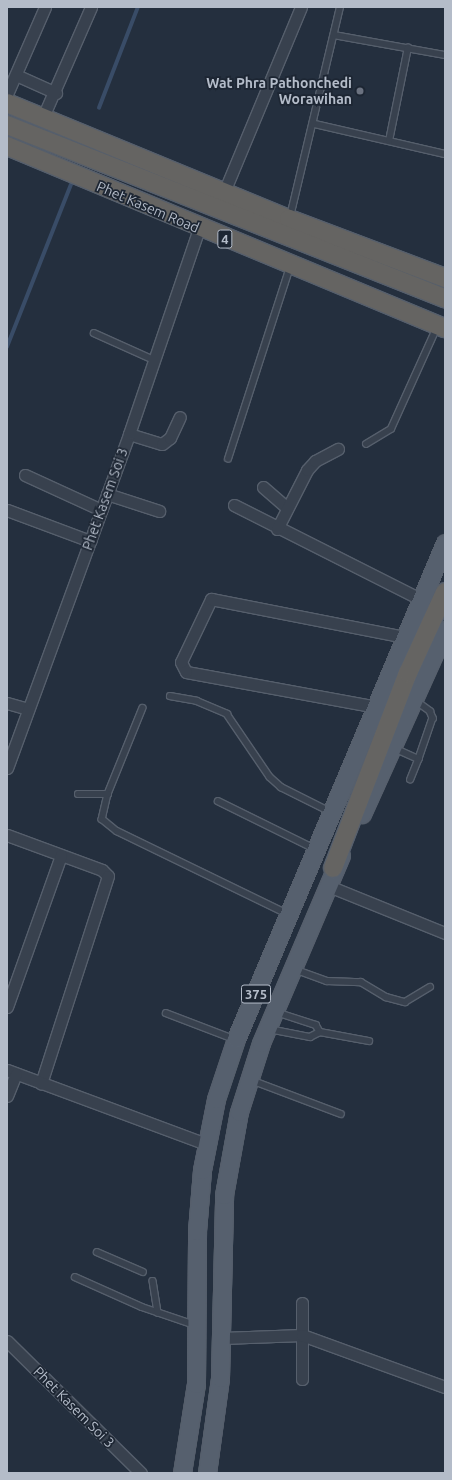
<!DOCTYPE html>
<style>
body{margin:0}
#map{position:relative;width:452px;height:1480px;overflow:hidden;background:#242f3e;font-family:Ubuntu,sans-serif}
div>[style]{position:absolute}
.stream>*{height:3.5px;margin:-1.75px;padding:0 1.75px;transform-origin:1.75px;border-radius:1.75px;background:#394c67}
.roads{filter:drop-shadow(1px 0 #565f6c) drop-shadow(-1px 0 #565f6c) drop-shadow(0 1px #565f6c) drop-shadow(0 -1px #565f6c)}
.service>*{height:5.5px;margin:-2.75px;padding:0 2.75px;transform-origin:2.75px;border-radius:2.75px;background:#38414e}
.minor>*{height:11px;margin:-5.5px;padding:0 5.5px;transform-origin:5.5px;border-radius:5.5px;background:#38414e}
.primary>*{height:17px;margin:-8.5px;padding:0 8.5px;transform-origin:8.5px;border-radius:8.5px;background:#56606e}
.trunk>*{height:18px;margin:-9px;padding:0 9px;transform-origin:9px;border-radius:9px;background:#656462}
.dots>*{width:11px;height:11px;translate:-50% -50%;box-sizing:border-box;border:2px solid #1d2633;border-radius:50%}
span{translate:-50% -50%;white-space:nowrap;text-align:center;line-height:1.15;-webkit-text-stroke:3.5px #1d2633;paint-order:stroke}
.shield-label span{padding:1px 3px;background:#1d2633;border:1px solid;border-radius:3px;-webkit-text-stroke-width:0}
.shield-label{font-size:13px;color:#b4bcc9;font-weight:700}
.poi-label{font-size:14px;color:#b4bcc9;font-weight:700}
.right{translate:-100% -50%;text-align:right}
.street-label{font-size:14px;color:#b4bcc9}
.frame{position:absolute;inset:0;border:8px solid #b4bcc9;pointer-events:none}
</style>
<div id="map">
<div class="stream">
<div style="left:99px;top:108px;width:108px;rotate:-68.9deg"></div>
<div style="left:7px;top:347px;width:177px;rotate:-68.5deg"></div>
</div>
<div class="roads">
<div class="service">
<div style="left:334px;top:35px;width:113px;rotate:10.2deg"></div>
<div style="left:315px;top:124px;width:133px;rotate:13deg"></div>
<div style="left:389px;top:141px;width:95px;rotate:-78.5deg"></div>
<div style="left:290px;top:217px;width:216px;rotate:-76.6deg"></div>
<div style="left:94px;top:333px;width:66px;rotate:24.2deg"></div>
<div style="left:366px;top:444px;width:29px;rotate:-31deg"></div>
<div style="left:391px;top:429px;width:112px;rotate:-65.7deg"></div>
<div style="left:228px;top:459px;width:202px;rotate:-72.1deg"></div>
<div style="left:170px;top:696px;width:27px;rotate:10deg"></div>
<div style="left:197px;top:701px;width:33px;rotate:23deg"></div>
<div style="left:227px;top:714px;width:76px;rotate:55.7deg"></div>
<div style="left:270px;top:777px;width:15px;rotate:42deg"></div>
<div style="left:281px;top:787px;width:54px;rotate:26.6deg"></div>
<div style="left:415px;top:700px;width:19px;rotate:36deg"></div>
<div style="left:430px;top:711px;width:8px;rotate:67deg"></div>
<div style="left:433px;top:718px;width:43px;rotate:108.9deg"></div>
<div style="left:143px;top:708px;width:93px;rotate:112.1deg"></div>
<div style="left:108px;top:794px;width:26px;rotate:103deg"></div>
<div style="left:102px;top:819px;width:19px;rotate:39deg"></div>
<div style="left:117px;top:831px;width:190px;rotate:25.9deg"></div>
<div style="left:394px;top:748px;width:27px;rotate:24deg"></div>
<div style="left:419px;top:759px;width:22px;rotate:112deg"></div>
<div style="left:78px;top:794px;width:30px"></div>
<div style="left:218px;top:801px;width:108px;rotate:26.3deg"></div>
<div style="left:294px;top:969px;width:35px;rotate:20deg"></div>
<div style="left:327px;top:981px;width:34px;rotate:2deg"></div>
<div style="left:361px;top:982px;width:29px;rotate:31deg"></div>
<div style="left:386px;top:997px;width:20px;rotate:15deg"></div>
<div style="left:405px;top:1002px;width:29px;rotate:-31deg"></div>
<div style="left:276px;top:1012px;width:42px;rotate:18deg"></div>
<div style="left:316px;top:1025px;width:8px;rotate:60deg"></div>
<div style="left:166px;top:1013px;width:73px;rotate:20.9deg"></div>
<div style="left:269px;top:1029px;width:42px;rotate:11deg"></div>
<div style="left:310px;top:1037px;width:11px;rotate:-27deg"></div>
<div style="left:320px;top:1032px;width:50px;rotate:10.4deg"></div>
<div style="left:251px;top:1080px;width:96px;rotate:20.7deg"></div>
<div style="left:97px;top:1252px;width:50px;rotate:23.5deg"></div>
<div style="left:75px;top:1277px;width:73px;rotate:24.1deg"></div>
<div style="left:142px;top:1307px;width:56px;rotate:18.8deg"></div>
<div style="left:153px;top:1281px;width:32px;rotate:81deg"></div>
</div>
<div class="minor">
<div style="left:16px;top:75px;width:44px;rotate:24.2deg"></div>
<div style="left:7px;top:94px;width:95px;rotate:-66.4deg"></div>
<div style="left:43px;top:117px;width:120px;rotate:-66.4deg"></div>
<div style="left:224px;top:192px;width:200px;rotate:-67.4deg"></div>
<div style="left:129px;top:434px;width:34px;rotate:17deg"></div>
<div style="left:162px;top:444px;width:10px;rotate:-37deg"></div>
<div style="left:170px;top:438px;width:23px;rotate:-65deg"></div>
<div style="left:25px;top:475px;width:84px;rotate:24.7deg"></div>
<div style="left:263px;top:487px;width:32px;rotate:41deg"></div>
<div style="left:107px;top:494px;width:55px;rotate:18.1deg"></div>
<div style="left:234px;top:505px;width:208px;rotate:26.8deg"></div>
<div style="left:7px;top:510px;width:89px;rotate:20.5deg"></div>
<div style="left:277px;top:529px;width:66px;rotate:-63deg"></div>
<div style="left:307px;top:470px;width:12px;rotate:-48deg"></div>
<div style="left:315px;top:461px;width:26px;rotate:-28deg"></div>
<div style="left:7px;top:703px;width:22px;rotate:16deg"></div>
<div style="left:377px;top:707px;width:194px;rotate:-169.6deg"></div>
<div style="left:186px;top:672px;width:11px;rotate:-117deg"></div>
<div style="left:181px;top:662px;width:70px;rotate:-64.5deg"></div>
<div style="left:211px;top:599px;width:198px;rotate:11.1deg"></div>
<div style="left:7px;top:768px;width:356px;rotate:-69.9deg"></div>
<div style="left:129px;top:434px;width:218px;rotate:-71.2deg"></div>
<div style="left:7px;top:835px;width:101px;rotate:20.2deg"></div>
<div style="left:102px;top:870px;width:8px;rotate:45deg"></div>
<div style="left:108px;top:876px;width:218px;rotate:107.9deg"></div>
<div style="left:326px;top:885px;width:128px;rotate:22deg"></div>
<div style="left:7px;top:1007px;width:161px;rotate:-70.4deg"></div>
<div style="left:7px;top:1070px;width:212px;rotate:20.4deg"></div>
<div style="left:7px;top:1096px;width:24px;rotate:-68deg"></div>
<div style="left:302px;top:1303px;width:76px;rotate:90deg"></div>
<div style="left:222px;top:1338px;width:80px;rotate:-2.1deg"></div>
<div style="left:302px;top:1335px;width:152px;rotate:20deg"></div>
<div style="left:7px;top:1341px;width:188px;rotate:44.6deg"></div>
</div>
<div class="primary">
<div style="left:362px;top:814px;width:202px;rotate:-65.7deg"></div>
<div style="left:182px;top:1473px;width:90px;rotate:-81.1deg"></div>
<div style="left:196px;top:1384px;width:153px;rotate:-89.6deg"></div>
<div style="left:197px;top:1231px;width:61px;rotate:-85.3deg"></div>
<div style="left:202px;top:1170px;width:72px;rotate:-78.8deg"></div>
<div style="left:216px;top:1099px;width:63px;rotate:-71.6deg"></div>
<div style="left:236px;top:1039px;width:538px;rotate:-67.15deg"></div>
<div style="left:207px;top:1473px;width:96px;rotate:-82.2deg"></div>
<div style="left:220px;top:1378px;width:183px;rotate:-88.7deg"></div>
<div style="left:224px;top:1195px;width:84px;rotate:-79.8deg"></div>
<div style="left:239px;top:1112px;width:72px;rotate:-72.3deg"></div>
<div style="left:261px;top:1043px;width:204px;rotate:-66.9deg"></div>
</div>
<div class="trunk">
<div style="left:7px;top:103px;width:305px;rotate:22.4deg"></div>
<div style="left:289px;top:219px;width:167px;rotate:20.7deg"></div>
<div style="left:7px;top:125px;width:471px;rotate:21.6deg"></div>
<div style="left:7px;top:146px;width:474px;rotate:22.6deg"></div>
<div style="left:333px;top:868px;width:209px;rotate:-69deg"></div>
<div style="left:408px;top:673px;width:89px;rotate:-65.4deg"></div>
</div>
</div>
<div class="dots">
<div style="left:360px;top:91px;background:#6b7280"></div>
</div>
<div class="shield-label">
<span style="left:225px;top:239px">4</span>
<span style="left:256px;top:994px">375</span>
</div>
<div class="poi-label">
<span class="right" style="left:352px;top:91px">Wat Phra Pathonchedi<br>Worawihan</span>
</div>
<div class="street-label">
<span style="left:148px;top:207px;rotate:23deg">Phet Kasem Road</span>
<span style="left:105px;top:499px;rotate:-70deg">Phet Kasem Soi 3</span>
<span style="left:74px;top:1407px;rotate:45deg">Phet Kasem Soi 3</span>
</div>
<div class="frame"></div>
</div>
